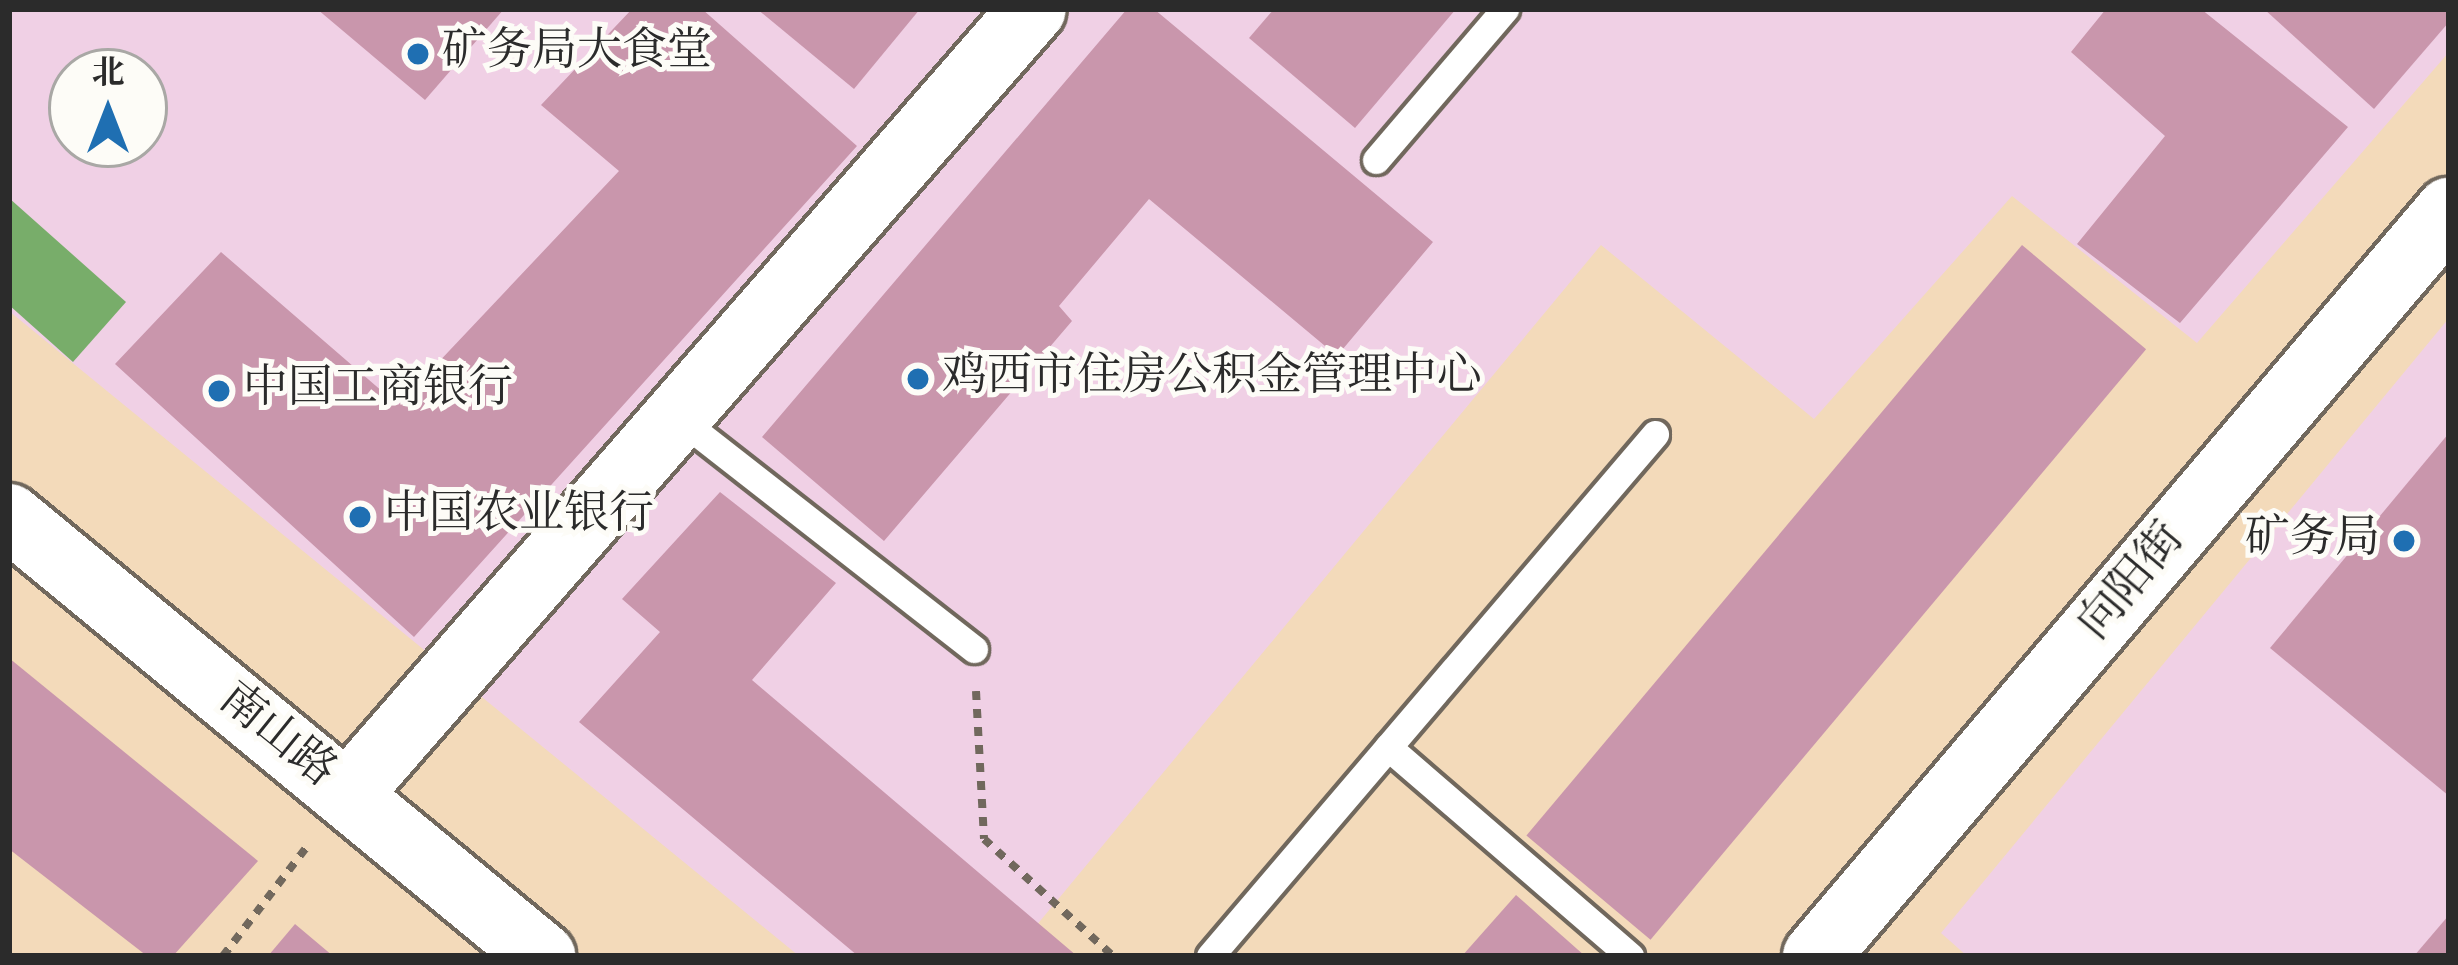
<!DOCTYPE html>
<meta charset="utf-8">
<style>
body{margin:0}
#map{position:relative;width:2458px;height:965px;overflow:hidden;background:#f3daba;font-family:"Sorts Mill Goudy","Noto Serif SC",serif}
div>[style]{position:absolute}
.built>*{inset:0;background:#f0d0e5}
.forest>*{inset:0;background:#78ad6a}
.building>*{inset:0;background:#c996ac;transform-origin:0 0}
.path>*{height:8px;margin-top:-4px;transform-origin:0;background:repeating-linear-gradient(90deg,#71685d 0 9px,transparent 0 18px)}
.roads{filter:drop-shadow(3px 0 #71685d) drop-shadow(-3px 0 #71685d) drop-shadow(0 3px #71685d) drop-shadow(0 -3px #71685d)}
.service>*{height:27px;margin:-13.5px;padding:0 13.5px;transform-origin:13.5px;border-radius:13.5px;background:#fff}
.tertiary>*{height:66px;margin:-33px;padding:0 33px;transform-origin:33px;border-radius:33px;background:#fff}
.dots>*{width:33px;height:33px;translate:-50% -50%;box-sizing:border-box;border:6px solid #fdfcf7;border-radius:50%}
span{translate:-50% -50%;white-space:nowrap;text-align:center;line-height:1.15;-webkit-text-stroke:10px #fdfcf7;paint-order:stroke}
.poi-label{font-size:45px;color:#2b2b2b}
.left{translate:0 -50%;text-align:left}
.right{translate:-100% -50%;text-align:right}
.street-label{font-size:45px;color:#2b2b2b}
.frame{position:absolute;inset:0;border:12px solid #2b2b2b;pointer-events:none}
.north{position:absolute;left:48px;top:48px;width:120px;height:120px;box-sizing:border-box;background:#fdfcf7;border:3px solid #a9a8a5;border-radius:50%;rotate:0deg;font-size:33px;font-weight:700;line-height:48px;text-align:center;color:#2b2b2b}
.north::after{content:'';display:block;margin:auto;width:42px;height:54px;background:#1f6fb2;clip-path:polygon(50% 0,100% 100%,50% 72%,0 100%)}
</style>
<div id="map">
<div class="built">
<div style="clip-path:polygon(evenodd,9px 9px,2449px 9px,2449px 52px,2197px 343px,2012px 196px,1814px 419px,1601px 245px,1011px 956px,799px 956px,9px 311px,9px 9px,72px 72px,144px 72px,144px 144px,72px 144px,72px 72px)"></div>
<div style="clip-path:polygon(2449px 318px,2449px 956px,1967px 956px,1941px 933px)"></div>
</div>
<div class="forest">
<div style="clip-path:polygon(9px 198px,126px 302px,73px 362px,9px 305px)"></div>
</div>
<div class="building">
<div style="clip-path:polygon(317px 9px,504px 9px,425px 100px)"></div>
<div style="clip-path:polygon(632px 9px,702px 9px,857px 146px,414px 637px,115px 364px,221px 252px,398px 405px,619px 171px,541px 105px)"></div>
<div style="clip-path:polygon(757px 9px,920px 9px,854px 89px)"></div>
<div style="clip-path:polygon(1127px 9px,1154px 9px,1433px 242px,1337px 356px,1149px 199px,1059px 306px,1072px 321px,884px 541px,762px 437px)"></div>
<div style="clip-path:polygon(1274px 9px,1456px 9px,1355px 128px,1249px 38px)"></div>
<div style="clip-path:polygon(2106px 9px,2201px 9px,2348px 127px,2180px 323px,2077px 244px,2165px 136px,2071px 52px)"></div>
<div style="clip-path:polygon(2264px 9px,2449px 9px,2449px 22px,2374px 109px)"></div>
<div style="left:2022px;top:245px;width:162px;height:771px;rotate:40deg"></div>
<div style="clip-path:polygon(2449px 433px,2449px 796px,2270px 648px)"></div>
<div style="clip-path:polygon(720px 492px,836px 583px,752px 680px,1077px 956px,858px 956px,579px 722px,660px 632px,622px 599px)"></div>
<div style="clip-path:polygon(9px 658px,258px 861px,173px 956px,147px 956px,9px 849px)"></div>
<div style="clip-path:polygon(1516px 895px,1585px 956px,1462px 956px)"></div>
<div style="clip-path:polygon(2449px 915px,2449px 956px,2414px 956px)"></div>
<div style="clip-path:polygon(295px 924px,333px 956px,268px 956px)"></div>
</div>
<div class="path">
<div style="left:976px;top:691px;width:148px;rotate:86.9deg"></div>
<div style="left:984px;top:839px;width:174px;rotate:42.2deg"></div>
<div style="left:223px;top:956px;width:141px;rotate:-52.5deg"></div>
</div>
<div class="roads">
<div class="service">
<div style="left:1376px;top:160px;width:199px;rotate:-49.5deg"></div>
<div style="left:677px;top:417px;width:377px;rotate:38deg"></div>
<div style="left:1388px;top:747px;width:320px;rotate:40.8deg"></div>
<div style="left:1210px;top:956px;width:686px;rotate:-49.55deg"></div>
</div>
<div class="tertiary">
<div style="left:9px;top:517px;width:691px;rotate:39.48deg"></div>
<div style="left:347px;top:795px;width:1043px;rotate:-48.89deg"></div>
<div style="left:1816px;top:956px;width:978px;rotate:-49.65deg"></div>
</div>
</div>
<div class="dots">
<div style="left:418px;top:54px;background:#1f6fb2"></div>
<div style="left:918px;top:379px;background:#1f6fb2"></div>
<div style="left:219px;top:391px;background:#1f6fb2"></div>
<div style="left:360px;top:517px;background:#1f6fb2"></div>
<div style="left:2404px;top:541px;background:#1f6fb2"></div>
</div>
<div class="poi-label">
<span class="left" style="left:442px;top:54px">矿务局大食堂</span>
<span class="left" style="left:942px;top:379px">鸡西市住房公积金管理中心</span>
<span class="left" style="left:243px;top:391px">中国工商银行</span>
<span class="left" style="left:384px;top:517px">中国农业银行</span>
<span class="right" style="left:2380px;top:541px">矿务局</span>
</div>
<div class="street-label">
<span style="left:2133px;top:583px;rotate:-50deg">向阳街</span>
<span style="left:276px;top:737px;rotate:39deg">南山路</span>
</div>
<div class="frame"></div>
<div class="north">北</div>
</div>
